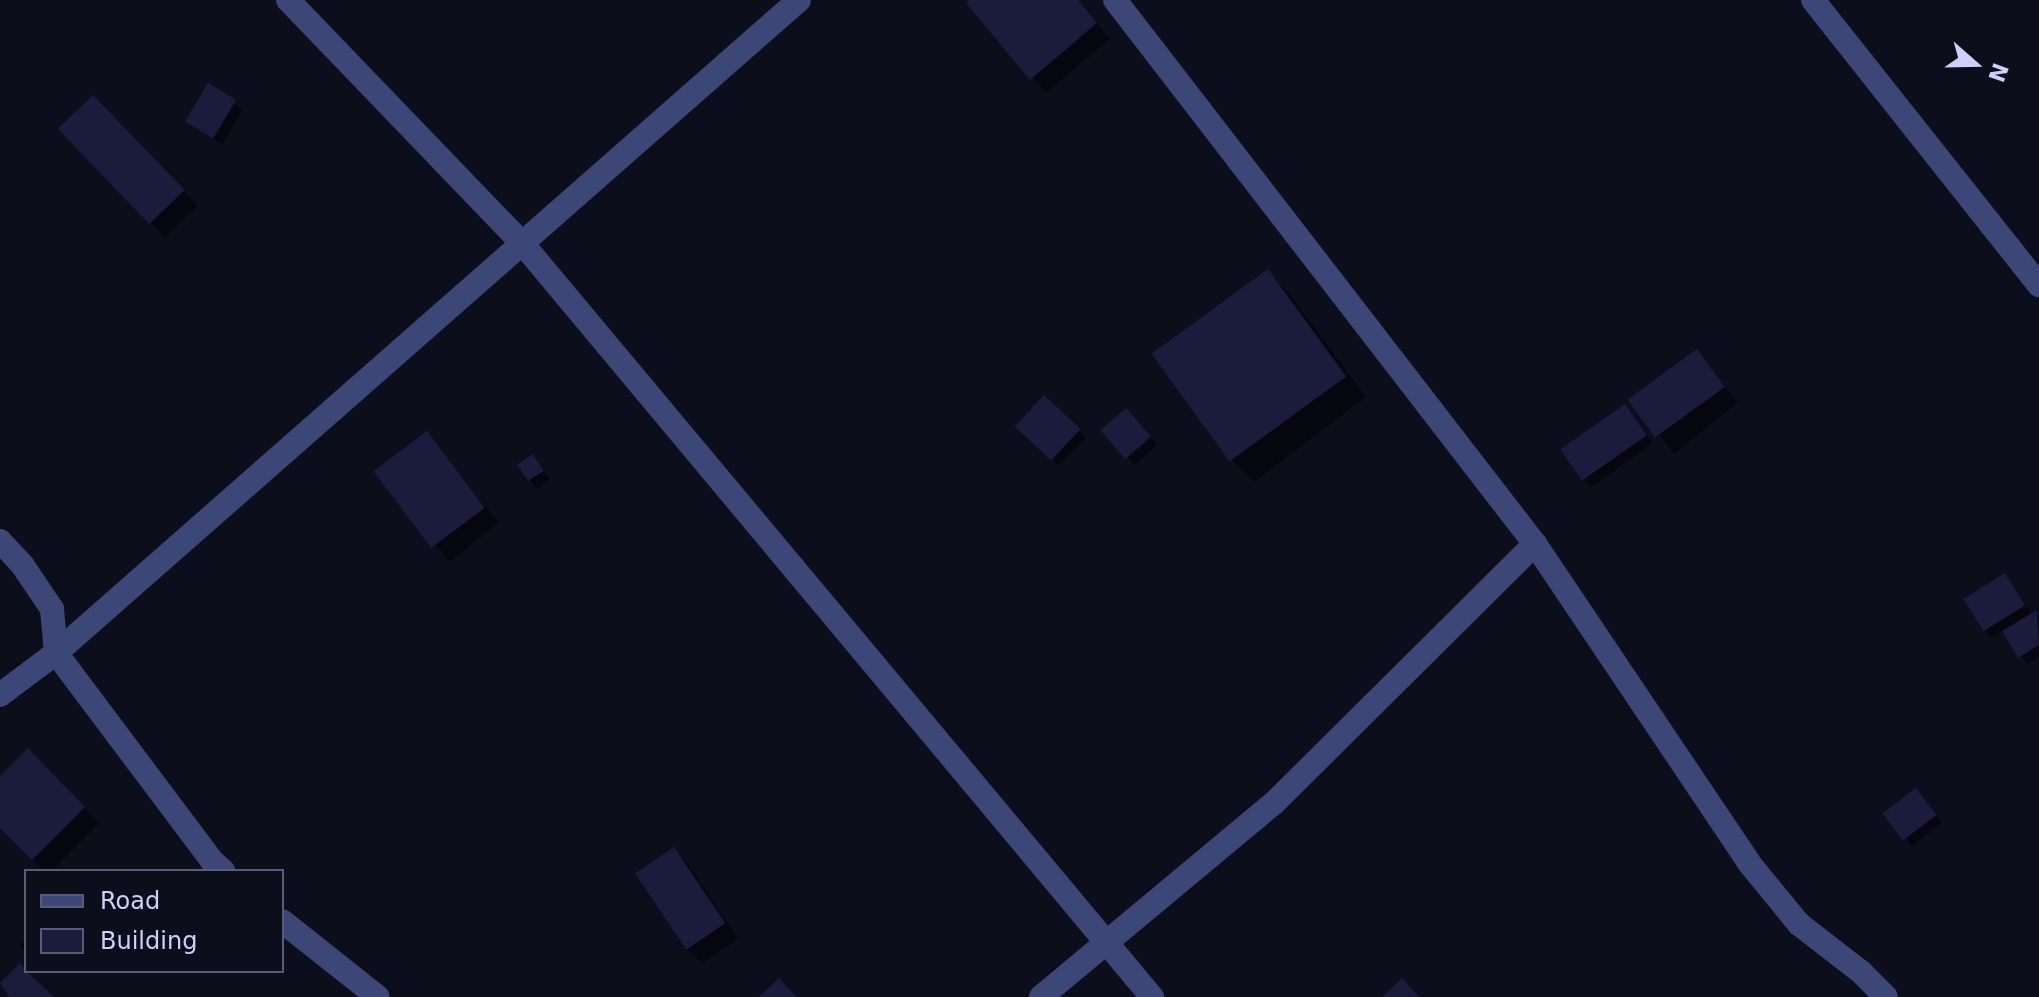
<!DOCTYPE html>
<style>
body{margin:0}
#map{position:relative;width:2039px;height:997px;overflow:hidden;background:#0d0e1c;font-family:"DejaVu Sans",sans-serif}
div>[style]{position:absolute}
.shadow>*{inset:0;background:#0007;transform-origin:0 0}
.building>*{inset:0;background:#1b1b3b;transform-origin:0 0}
.minor>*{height:24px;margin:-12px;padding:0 12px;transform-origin:12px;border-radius:12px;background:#3c4677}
span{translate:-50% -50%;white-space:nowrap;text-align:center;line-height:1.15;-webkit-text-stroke:8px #0d0e1c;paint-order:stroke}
.legend{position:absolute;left:24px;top:869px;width:260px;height:104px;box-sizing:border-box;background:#0d0e1c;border:2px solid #595c75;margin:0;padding:10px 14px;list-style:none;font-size:24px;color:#ccd1fa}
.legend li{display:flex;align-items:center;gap:16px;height:40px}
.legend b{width:40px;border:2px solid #595c75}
.north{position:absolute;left:1935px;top:24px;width:80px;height:80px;-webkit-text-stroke:6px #0d0e1c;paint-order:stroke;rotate:110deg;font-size:22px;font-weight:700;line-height:32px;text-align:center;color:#ccd1fa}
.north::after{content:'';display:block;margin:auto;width:28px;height:36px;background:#ccd1fa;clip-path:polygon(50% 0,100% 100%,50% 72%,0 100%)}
</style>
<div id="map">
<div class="shadow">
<div style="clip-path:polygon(972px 0,1078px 0,1110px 39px,1046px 93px)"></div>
<div style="clip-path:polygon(208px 86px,243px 109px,222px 145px,188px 121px)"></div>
<div style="left:93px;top:97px;width:151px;height:46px;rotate:46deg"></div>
<div style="clip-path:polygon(1268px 272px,1288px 292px,1366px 397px,1254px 482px,1233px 461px,1155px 356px)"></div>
<div style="left:1697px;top:352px;width:65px;height:82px;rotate:51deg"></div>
<div style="left:1045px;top:398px;width:57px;height:39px;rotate:44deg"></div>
<div style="clip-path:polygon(1625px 406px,1653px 443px,1592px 487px,1585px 480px)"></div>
<div style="clip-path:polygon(1133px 418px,1157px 445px,1135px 465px,1103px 431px)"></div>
<div style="left:427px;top:434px;width:114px;height:63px;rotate:51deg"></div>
<div style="left:533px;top:456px;width:29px;height:17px;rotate:54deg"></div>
<div style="clip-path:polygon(2005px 575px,2032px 615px,2039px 615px,2039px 657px,2027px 664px,2004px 630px,1991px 638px,1984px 630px)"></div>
<div style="clip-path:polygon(28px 751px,99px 823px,51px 871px,45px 871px,0 826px,0 779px)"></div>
<div style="clip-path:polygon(1923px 798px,1942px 823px,1912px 846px,1905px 839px)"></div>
<div style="clip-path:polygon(674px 849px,688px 864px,738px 939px,702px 963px,687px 949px)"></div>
<div style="clip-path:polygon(26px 940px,26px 952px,20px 946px)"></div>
</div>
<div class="building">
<div style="clip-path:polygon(969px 0,1078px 0,1097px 23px,1030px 80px,966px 3px)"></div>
<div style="left:208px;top:83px;width:33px;height:45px;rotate:31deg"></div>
<div style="left:93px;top:95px;width:132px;height:49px;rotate:46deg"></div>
<div style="left:1268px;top:269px;width:133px;height:144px;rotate:54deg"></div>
<div style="left:1697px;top:349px;width:47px;height:86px;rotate:54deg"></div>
<div style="left:1044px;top:395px;width:50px;height:43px;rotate:43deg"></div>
<div style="left:1625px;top:404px;width:38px;height:79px;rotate:55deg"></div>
<div style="left:1126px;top:408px;width:38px;height:34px;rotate:49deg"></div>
<div style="left:427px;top:431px;width:96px;height:67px;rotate:53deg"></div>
<div style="left:533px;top:454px;width:20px;height:19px;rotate:57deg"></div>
<div style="left:2005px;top:573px;width:38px;height:49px;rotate:58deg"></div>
<div style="clip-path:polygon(2037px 610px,2039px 645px,2018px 658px,2002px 631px)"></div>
<div style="clip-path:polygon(28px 748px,85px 807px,32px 860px,0 828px,0 776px)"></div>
<div style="left:1916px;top:788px;width:34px;height:42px;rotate:53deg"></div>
<div style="left:674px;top:847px;width:92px;height:47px;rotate:56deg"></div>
<div style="clip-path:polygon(20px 963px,26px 971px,54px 997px,9px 997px,0 983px)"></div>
<div style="clip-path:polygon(779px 978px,796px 997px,759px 997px)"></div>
<div style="clip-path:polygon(1402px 978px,1419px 997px,1382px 997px)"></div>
</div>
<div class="minor">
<div style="left:288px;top:0;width:337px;rotate:46.1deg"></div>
<div style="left:522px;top:243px;width:983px;rotate:50.12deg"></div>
<div style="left:1115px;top:0;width:687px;rotate:52.33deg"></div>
<div style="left:1535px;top:544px;width:384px;rotate:56.1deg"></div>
<div style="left:1749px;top:863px;width:79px;rotate:50.7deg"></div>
<div style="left:1799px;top:924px;width:78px;rotate:37.7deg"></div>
<div style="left:1861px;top:972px;width:35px;rotate:45deg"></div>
<div style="left:1813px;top:0;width:364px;rotate:51.6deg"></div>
<div style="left:0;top:541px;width:34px;rotate:47deg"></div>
<div style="left:23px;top:566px;width:52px;rotate:56deg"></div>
<div style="left:52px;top:609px;width:44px;rotate:84.8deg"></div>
<div style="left:56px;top:653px;width:260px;rotate:53.1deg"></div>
<div style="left:212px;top:861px;width:15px;rotate:42deg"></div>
<div style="left:0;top:695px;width:70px;rotate:-36.9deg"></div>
<div style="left:56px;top:653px;width:989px;rotate:-41.31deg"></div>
<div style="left:282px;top:921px;width:122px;rotate:38.4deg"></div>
<div style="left:1041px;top:997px;width:303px;rotate:-39.8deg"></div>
<div style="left:1274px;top:803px;width:368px;rotate:-44.8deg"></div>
</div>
<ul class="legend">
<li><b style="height:10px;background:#3c4677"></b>Road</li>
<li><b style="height:22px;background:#1b1b3b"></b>Building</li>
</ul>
<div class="north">N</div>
</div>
